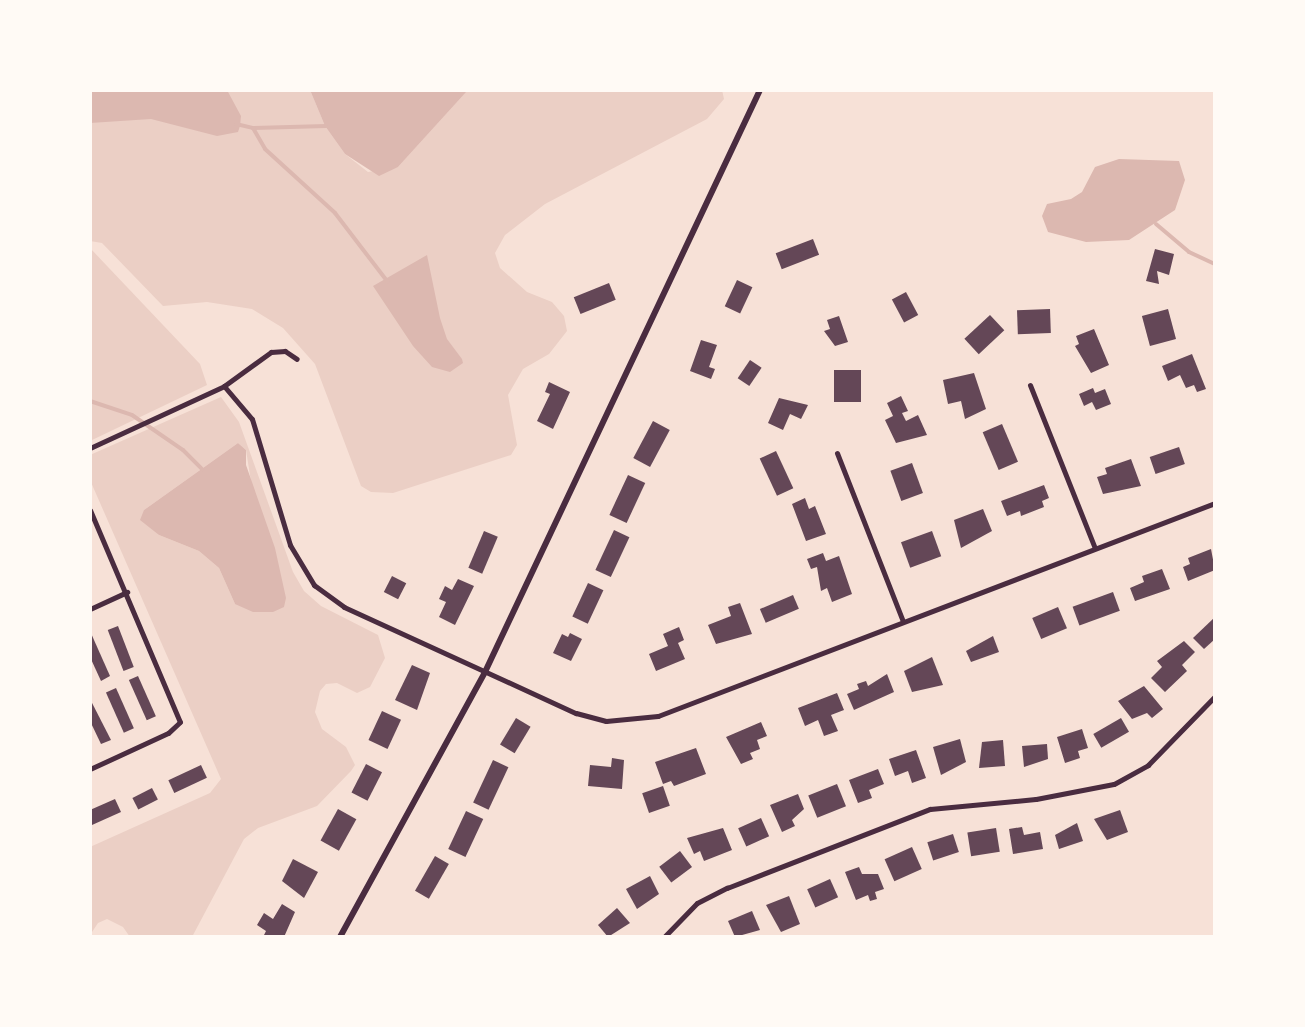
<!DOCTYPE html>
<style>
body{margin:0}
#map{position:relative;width:1305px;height:1027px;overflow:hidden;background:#f7e1d7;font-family:Commissioner,sans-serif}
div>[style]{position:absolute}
.green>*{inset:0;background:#ebcfc5}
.water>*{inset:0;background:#dcb8b0}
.stream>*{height:4px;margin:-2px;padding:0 2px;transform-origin:2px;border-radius:2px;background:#dcb8b0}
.building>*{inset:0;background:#644757;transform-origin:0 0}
.minor>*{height:5px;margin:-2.5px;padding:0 2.5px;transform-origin:2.5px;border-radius:2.5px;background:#4a2c40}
.tertiary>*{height:6px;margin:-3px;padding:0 3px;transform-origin:3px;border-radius:3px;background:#4a2c40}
span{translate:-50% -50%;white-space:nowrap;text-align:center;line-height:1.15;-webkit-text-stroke:10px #fffaf5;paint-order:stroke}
.frame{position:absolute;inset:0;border:92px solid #fffaf5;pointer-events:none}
</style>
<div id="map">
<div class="green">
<div style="clip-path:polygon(90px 90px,310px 90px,325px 126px,345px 154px,368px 172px,398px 167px,468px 90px,722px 90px,724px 99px,707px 119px,545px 204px,505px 235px,495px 253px,500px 268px,527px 292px,552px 302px,564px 316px,567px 331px,549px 354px,523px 369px,508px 395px,517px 445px,511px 455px,393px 493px,371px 492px,361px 486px,315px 364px,283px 328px,252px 309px,207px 302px,163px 306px,102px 243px,90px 241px)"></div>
<div style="clip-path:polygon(90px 248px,200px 364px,207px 385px,90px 441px)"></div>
<div style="clip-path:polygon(evenodd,221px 397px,239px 422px,293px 572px,304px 591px,321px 606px,378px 635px,385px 658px,370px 687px,357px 693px,337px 683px,326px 684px,320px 691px,315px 712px,322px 729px,346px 747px,355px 765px,351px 771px,317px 806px,258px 828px,244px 839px,192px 937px,130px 937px,123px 927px,107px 919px,98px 923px,90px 935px,90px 847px,210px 793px,221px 779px,90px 480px,90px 455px,221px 397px,238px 443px,246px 450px,252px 488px,235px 604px,219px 568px,199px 551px,159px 535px,144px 510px,238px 443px)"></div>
</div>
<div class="water">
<div style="clip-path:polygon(90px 90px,227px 90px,241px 116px,240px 126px,238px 132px,217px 136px,151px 119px,90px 123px)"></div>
<div style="clip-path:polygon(310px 90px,468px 90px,398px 167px,379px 176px,345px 154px,325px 126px)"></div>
<div style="clip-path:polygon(1119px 159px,1179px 161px,1185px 180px,1175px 210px,1129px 240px,1086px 242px,1048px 232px,1042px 216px,1047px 204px,1071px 199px,1082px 192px,1095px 167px)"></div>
<div style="clip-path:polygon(427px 255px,440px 318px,447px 339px,462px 359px,463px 363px,450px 372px,432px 367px,413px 346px,373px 286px)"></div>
<div style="clip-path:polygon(238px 443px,246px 450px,246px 465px,275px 548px,286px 598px,284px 607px,273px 612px,253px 612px,235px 604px,219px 568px,199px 551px,159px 535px,140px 520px,144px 510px)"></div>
</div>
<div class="stream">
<div style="left:236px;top:124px;width:17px;rotate:13deg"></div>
<div style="left:253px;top:128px;width:73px;rotate:-1.6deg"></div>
<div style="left:253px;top:128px;width:24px;rotate:60deg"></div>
<div style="left:265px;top:149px;width:95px;rotate:42.4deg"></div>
<div style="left:335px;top:213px;width:86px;rotate:52.6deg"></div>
<div style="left:1156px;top:224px;width:43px;rotate:40.3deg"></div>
<div style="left:1189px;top:252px;width:29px;rotate:25deg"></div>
<div style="left:90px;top:401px;width:44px;rotate:18.4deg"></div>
<div style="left:132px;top:415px;width:62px;rotate:34.5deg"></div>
<div style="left:183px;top:450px;width:27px;rotate:45deg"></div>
</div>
<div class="building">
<div style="left:813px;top:239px;width:17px;height:40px;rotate:69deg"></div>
<div style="clip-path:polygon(1155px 249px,1174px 254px,1169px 275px,1157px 271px,1159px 284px,1146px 281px)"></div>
<div style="left:737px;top:280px;width:17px;height:29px;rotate:25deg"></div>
<div style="left:609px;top:283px;width:18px;height:38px;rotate:68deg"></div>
<div style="left:906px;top:292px;width:26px;height:16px;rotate:62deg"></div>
<div style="left:1050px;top:309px;width:24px;height:33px;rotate:88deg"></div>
<div style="left:1168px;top:309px;width:31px;height:27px;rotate:75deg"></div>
<div style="left:990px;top:315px;width:21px;height:35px;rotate:47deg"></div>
<div style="clip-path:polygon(839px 316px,848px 342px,835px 346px,824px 331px,830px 329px,827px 320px)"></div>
<div style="clip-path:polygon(1094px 329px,1109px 365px,1091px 373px,1075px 346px,1079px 344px,1076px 336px)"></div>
<div style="clip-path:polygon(701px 340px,717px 345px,709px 367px,715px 369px,711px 379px,690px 371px)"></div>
<div style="clip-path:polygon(1192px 354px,1206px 389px,1197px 392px,1194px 385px,1186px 388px,1180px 375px,1168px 381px,1162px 366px)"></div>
<div style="left:750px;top:360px;width:14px;height:22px;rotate:34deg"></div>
<div style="left:834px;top:370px;width:27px;height:32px"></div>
<div style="clip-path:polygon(974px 373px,986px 409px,965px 419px,961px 401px,948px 404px,943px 380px)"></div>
<div style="clip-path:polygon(549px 382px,570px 392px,553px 429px,537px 421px,550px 394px,545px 392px)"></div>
<div style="clip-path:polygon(1093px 388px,1095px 393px,1105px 389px,1111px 404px,1096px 410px,1092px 402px,1084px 406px,1079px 394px)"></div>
<div style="clip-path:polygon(901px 396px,908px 411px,902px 413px,906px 421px,918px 415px,927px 435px,896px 443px,885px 420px,893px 416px,887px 403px)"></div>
<div style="clip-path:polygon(779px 398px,808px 405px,801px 419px,790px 414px,783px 430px,768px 423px)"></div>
<div style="left:653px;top:421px;width:19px;height:42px;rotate:28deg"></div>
<div style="left:1002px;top:424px;width:41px;height:21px;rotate:67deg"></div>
<div style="left:1179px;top:447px;width:18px;height:31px;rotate:71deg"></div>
<div style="left:776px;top:451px;width:41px;height:18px;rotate:65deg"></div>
<div style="clip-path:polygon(1131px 459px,1141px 486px,1103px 494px,1097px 477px,1107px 474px,1105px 468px)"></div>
<div style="left:912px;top:463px;width:32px;height:23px;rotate:70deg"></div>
<div style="left:628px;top:475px;width:19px;height:44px;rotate:25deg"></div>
<div style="clip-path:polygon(1044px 485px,1049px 498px,1042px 501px,1044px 507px,1021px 516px,1020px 511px,1007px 516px,1001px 501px)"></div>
<div style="clip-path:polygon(805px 498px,809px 509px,815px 506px,826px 534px,806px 541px,792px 504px)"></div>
<div style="clip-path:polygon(983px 509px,992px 531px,961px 548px,954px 520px)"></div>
<div style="left:614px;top:530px;width:17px;height:44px;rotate:25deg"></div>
<div style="left:484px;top:531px;width:15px;height:40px;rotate:23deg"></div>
<div style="left:932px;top:531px;width:27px;height:33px;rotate:70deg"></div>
<div style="clip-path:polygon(1211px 549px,1215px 570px,1188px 581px,1183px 567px,1190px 564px,1188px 558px)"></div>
<div style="clip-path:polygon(823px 553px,826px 561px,839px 556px,852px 594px,832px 602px,827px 588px,821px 591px,817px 567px,811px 569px,807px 559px)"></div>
<div style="clip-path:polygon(1162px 569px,1170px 589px,1135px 601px,1130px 588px,1144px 582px,1142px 576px)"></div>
<div style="left:392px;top:576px;width:16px;height:18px;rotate:27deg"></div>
<div style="clip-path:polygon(458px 579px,474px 586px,455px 625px,439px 617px,446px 602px,439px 599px,445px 586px,452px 590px)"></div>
<div style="left:588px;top:583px;width:17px;height:37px;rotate:25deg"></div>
<div style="left:1113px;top:592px;width:20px;height:43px;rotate:70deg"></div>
<div style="left:793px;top:595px;width:15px;height:36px;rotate:67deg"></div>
<div style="clip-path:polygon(740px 603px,752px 634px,716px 644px,708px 625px,731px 616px,728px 607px)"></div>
<div style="left:1058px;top:607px;width:23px;height:28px;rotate:67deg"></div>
<div style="clip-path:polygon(1215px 617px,1215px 639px,1204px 649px,1193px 638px)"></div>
<div style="left:118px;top:626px;width:44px;height:11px;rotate:69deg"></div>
<div style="clip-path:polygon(679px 627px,684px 640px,678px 643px,685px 659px,656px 671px,649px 654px,668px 646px,663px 634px)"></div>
<div style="clip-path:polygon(90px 631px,110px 676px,101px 681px,90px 657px)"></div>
<div style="clip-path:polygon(570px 633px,582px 639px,571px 661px,553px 653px,562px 634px,568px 637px)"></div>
<div style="clip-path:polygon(993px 636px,999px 652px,971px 662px,966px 651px)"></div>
<div style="clip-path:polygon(1184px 641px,1195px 652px,1182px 665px,1187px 671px,1165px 692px,1151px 678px,1162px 667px,1157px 661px)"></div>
<div style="clip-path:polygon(932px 657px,943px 685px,912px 692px,904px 671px)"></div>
<div style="clip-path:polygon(412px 665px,430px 673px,417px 710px,395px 700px)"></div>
<div style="clip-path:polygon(887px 674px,894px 692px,854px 710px,847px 694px,859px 689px,857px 684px,866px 681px,868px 686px)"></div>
<div style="left:138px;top:676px;width:44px;height:10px;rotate:66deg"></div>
<div style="clip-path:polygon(1144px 686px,1163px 709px,1152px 718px,1147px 713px,1132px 719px,1118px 701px)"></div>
<div style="left:116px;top:688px;width:44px;height:11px;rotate:66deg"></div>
<div style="clip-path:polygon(837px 693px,844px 710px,831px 715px,838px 731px,824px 736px,818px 720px,805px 726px,798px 708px)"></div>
<div style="clip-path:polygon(90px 699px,111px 740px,101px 744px,90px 721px)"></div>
<div style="left:382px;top:711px;width:21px;height:32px;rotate:25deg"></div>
<div style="left:516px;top:718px;width:17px;height:31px;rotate:31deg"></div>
<div style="left:1121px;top:718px;width:16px;height:32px;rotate:60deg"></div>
<div style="clip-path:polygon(761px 722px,767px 736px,757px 740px,760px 749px,750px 753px,753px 759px,741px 764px,726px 737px)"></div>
<div style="clip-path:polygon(1082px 729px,1088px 748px,1078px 751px,1080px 758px,1065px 763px,1057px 737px)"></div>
<div style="clip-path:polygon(960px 739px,966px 762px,941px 775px,933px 747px)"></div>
<div style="clip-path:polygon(1003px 740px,1005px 766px,979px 768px,982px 742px)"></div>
<div style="clip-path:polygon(1047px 744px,1048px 759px,1024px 767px,1022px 746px)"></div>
<div style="clip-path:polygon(696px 748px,706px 774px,674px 786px,671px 781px,663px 784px,655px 762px)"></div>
<div style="clip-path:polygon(916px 750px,926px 778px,912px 783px,908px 771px,895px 776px,889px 759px)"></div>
<div style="clip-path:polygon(612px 758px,624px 760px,622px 789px,588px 786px,590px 765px,611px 767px)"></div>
<div style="left:493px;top:760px;width:17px;height:47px;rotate:25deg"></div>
<div style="left:366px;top:764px;width:18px;height:32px;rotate:27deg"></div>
<div style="left:201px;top:765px;width:14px;height:36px;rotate:65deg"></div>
<div style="clip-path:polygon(878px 769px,884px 784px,869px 790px,872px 798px,858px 803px,849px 780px)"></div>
<div style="left:837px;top:784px;width:24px;height:31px;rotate:68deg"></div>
<div style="left:663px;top:786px;width:21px;height:22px;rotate:71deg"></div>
<div style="left:152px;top:788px;width:13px;height:22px;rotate:63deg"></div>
<div style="clip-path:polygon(798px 794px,804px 809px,792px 820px,795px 826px,782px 832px,770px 805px)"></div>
<div style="clip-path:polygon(115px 799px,121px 812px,92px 825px,90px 810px)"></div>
<div style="left:338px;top:809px;width:21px;height:36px;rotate:29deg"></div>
<div style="clip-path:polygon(1120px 810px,1128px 832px,1107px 840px,1094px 819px)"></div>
<div style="left:466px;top:811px;width:19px;height:42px;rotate:25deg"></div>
<div style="left:761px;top:818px;width:20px;height:25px;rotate:66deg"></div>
<div style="clip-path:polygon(1077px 823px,1083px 841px,1059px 849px,1055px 835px)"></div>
<div style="clip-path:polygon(1022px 827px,1024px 835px,1040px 832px,1043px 849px,1013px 854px,1009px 829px)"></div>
<div style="clip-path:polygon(723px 828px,732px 850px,704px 861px,700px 851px,694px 854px,687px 838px)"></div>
<div style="left:996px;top:828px;width:24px;height:29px;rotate:81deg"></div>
<div style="left:953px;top:834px;width:19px;height:27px;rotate:72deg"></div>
<div style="left:912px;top:847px;width:24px;height:30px;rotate:66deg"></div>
<div style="left:680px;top:851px;width:20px;height:26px;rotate:53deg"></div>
<div style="left:435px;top:856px;width:16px;height:40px;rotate:30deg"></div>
<div style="clip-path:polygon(293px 859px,318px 872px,304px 898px,282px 881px)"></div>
<div style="clip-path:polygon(859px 867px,862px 874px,878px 874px,884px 889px,875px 892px,877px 899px,870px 901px,868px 895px,856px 900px,845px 872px)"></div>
<div style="clip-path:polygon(650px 876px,659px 894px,637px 909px,626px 889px)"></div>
<div style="left:830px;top:879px;width:20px;height:25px;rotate:66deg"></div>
<div style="clip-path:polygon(789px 896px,800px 924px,781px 932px,766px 905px)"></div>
<div style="clip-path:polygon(282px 904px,295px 912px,284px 937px,263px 937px,266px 931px,257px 925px,264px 913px,273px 919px)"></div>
<div style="clip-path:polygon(617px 908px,630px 923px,608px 937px,598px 925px)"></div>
<div style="clip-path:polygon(752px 911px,760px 930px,735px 937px,728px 921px)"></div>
</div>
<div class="minor">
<div style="left:1030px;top:385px;width:175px;rotate:68.3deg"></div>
<div style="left:224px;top:386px;width:43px;rotate:49.7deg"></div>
<div style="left:252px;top:419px;width:132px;rotate:73.2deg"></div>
<div style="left:290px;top:545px;width:47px;rotate:59deg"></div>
<div style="left:314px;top:585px;width:37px;rotate:36deg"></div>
<div style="left:344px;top:607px;width:255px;rotate:24.6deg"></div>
<div style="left:576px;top:713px;width:31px;rotate:15deg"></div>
<div style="left:606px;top:721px;width:52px;rotate:-5.5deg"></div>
<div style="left:658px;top:716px;width:596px;rotate:-20.93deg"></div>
<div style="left:90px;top:448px;width:148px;rotate:-24.8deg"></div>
<div style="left:224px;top:386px;width:58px;rotate:-35.9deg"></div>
<div style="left:271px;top:352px;width:14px;rotate:-4deg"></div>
<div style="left:285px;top:351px;width:14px;rotate:34deg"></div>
<div style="left:837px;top:453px;width:180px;rotate:68.6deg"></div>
<div style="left:90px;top:510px;width:230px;rotate:67deg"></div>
<div style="left:180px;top:722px;width:16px;rotate:137deg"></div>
<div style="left:168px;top:733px;width:86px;rotate:155.2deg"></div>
<div style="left:90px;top:609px;width:41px;rotate:-24.7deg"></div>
<div style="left:664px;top:937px;width:47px;rotate:-45.9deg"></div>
<div style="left:697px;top:903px;width:34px;rotate:-27deg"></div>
<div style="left:727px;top:888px;width:218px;rotate:-21.3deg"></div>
<div style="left:930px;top:809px;width:106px;rotate:-5.4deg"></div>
<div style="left:1036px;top:799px;width:79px;rotate:-10.9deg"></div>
<div style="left:1114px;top:784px;width:39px;rotate:-29deg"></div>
<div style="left:1148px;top:765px;width:96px;rotate:-45.8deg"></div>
</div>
<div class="tertiary">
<div style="left:340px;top:937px;width:302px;rotate:-61.3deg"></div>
<div style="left:485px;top:672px;width:644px;rotate:-64.71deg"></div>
</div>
<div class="frame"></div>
</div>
